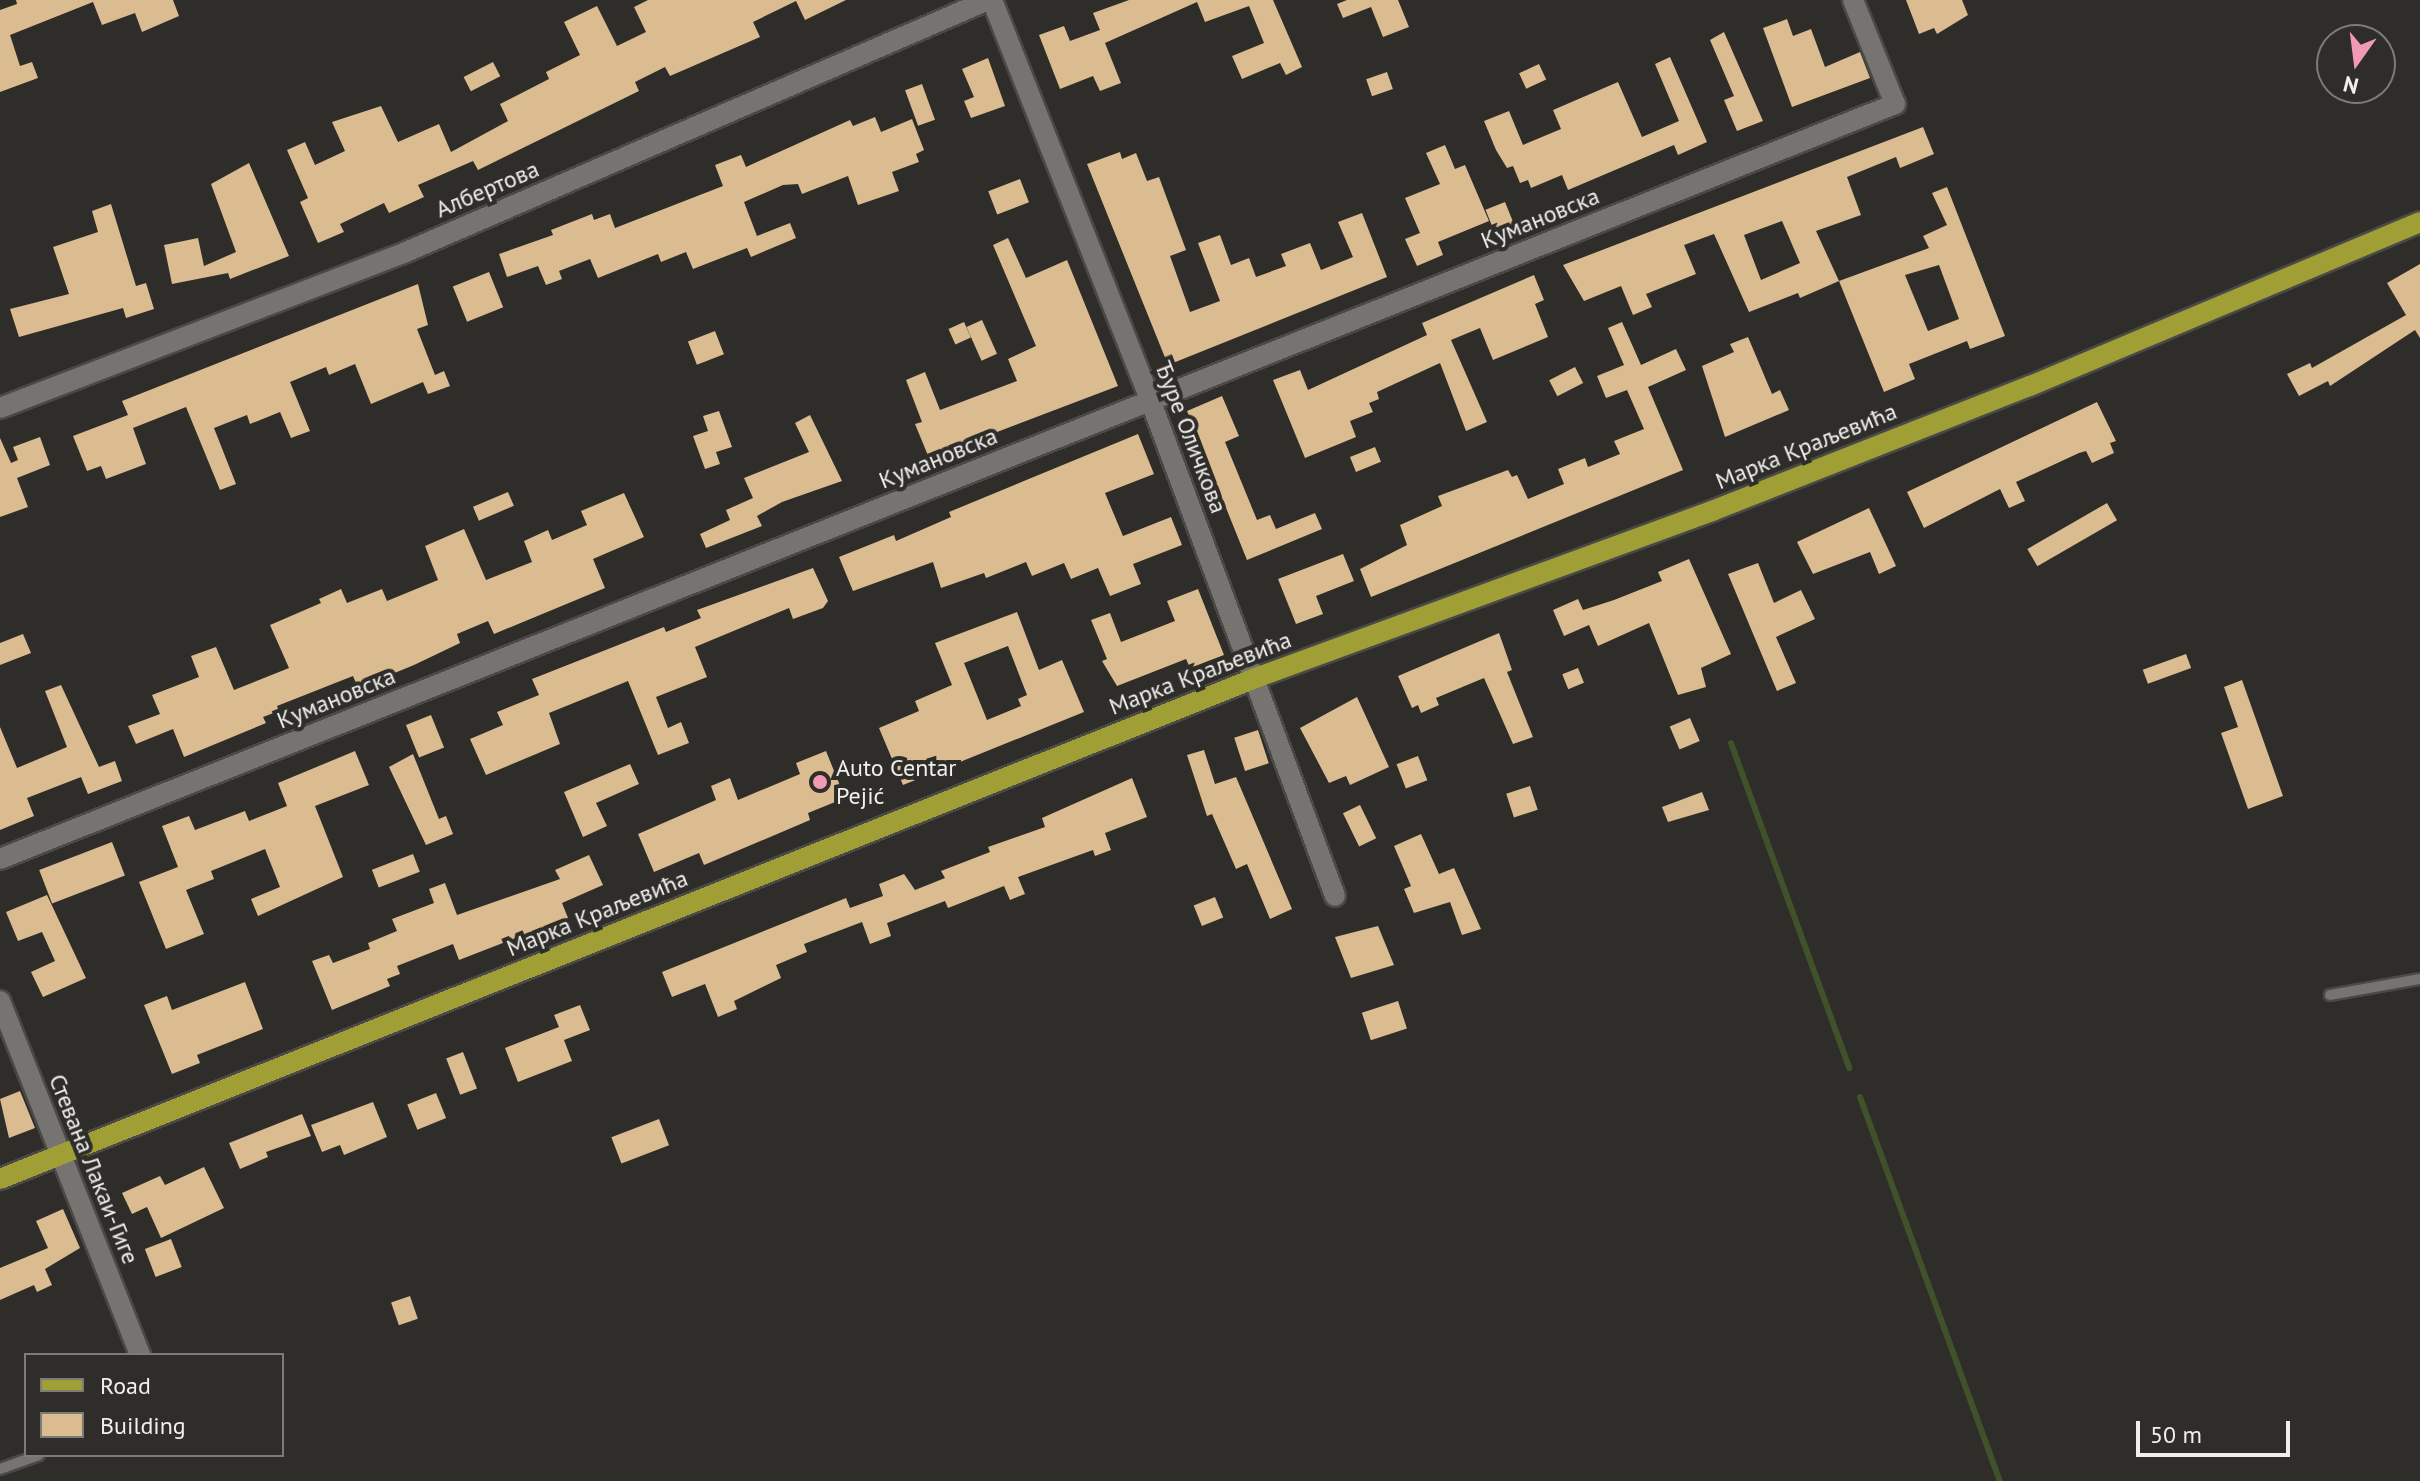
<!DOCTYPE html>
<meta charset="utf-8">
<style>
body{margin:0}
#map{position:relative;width:2420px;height:1481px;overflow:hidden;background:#2e2d29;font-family:"PT Sans",sans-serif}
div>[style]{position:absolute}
.stream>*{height:6px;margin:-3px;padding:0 3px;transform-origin:3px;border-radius:3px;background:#405229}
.building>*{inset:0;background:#dbbb90;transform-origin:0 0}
.roads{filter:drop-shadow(2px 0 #4a4947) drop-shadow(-2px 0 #4a4947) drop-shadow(0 2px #4a4947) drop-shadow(0 -2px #4a4947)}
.service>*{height:10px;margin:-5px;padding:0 5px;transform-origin:5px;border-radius:5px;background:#767470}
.minor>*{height:20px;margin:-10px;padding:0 10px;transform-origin:10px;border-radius:10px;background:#767470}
.primary>*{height:20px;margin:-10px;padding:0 10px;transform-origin:10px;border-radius:10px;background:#9f9f36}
.dots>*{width:22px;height:22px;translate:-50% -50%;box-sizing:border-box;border:4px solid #2e2d29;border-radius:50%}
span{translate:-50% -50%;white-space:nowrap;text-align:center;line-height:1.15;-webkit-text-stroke:8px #2e2d29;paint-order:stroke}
.street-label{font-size:24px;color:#f0efed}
.poi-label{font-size:24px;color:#f0efed}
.left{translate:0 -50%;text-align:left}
.legend{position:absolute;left:24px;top:1353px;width:260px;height:104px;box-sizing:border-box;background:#2e2d29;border:2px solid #7c7b77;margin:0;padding:10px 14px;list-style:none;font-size:24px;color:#f0efed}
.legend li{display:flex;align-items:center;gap:16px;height:40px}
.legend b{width:40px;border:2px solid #7c7b77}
.north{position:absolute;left:2316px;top:24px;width:80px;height:80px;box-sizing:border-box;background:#2e2d29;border:2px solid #7c7b77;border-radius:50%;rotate:194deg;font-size:22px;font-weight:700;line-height:32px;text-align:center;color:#f0efed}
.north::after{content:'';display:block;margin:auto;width:28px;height:36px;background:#f19ab3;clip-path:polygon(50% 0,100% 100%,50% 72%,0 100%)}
.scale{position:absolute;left:2136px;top:1421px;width:154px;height:36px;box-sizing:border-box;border:4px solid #f0efed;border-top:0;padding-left:10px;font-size:24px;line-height:28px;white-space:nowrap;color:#f0efed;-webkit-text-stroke:6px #2e2d29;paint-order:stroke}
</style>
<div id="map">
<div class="stream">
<div style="left:1731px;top:743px;width:346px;rotate:70deg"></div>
<div style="left:1860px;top:1097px;width:409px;rotate:70deg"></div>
</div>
<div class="building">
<div style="clip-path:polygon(16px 0,173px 0,179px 16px,142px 32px,135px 13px,102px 25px,93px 2px,10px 35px,20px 66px,32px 62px,38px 78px,0 92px,0 10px,17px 4px)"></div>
<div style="clip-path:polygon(648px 0,846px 0,805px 20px,796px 1px,753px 22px,760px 37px,670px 76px,665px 67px,635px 82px,639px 91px,478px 170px,473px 161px,418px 185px,424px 197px,389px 213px,384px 203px,340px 224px,344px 232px,318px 243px,300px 202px,308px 198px,287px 150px,305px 142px,315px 165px,345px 151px,332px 122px,381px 106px,398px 142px,439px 124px,451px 152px,508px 121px,500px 104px,549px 79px,546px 72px,580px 55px,564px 22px,597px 6px,617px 46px,646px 32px,634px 7px)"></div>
<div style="clip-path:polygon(1129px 0,1273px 0,1302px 67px,1286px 75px,1280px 63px,1242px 79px,1232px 56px,1264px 43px,1249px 6px,1205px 22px,1197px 2px,1105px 43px,1121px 83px,1100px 91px,1093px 76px,1060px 89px,1039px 35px,1064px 26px,1070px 41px,1100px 30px,1093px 13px)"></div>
<div style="clip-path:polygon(1347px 0,1398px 0,1409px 27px,1383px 37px,1371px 7px,1343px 18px,1337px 4px)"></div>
<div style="clip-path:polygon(1906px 0,1962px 0,1968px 15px,1937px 34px,1934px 28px,1919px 34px)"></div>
<div style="clip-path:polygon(1787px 19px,1793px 36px,1811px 29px,1825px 67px,1860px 52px,1870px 78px,1792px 107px,1763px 28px)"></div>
<div style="clip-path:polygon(1724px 32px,1763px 121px,1737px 131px,1724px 100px,1734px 96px,1710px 40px)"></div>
<div style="clip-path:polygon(1670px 57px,1707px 142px,1678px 155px,1674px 145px,1568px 190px,1562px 175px,1531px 188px,1528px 180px,1520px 183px,1513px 166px,1507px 168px,1496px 150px,1484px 121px,1509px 111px,1523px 145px,1561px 129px,1553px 110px,1618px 82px,1642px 137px,1679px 121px,1655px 64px)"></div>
<div style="clip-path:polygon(988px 58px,1005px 106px,971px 118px,964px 101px,974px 97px,962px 69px)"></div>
<div style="left:493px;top:62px;width:16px;height:33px;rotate:63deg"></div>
<div style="left:1539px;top:64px;width:17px;height:22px;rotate:65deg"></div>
<div style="left:1387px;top:72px;width:18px;height:22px;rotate:71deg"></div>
<div style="left:922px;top:84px;width:38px;height:18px;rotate:70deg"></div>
<div style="clip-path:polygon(875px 117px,881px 132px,912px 119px,924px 150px,916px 154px,919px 162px,892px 172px,899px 191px,858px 205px,848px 176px,802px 194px,798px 184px,783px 185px,744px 202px,757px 236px,790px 223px,796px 238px,751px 257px,747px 248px,693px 269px,686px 252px,661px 262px,658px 254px,598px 278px,590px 259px,559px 271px,562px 279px,546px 285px,538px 266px,507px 277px,499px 254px,553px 235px,551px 230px,592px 214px,594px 220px,610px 214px,615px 228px,723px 186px,715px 165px,741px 155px,746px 167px,850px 120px,853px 126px)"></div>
<div style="clip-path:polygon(evenodd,1923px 127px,1934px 154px,1900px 168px,1896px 157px,1847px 177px,1861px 215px,1816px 231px,1839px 281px,1800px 298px,1798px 293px,1749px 312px,1714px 234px,1684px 245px,1696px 274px,1646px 294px,1652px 307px,1633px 315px,1621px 286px,1584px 301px,1563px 265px,1923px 127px,1782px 221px,1800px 263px,1761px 280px,1744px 235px,1782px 221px)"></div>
<div style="clip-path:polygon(1445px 145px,1455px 169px,1465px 165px,1489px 221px,1438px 242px,1443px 255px,1417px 266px,1405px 239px,1420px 233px,1405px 198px,1440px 184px,1426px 153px)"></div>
<div style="clip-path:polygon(1120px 152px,1122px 159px,1136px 153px,1147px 181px,1159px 177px,1186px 250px,1170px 256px,1190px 312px,1220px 301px,1198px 243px,1220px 235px,1231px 265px,1249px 258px,1256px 277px,1286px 266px,1281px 254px,1310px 243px,1321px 270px,1353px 257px,1338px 222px,1362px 213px,1387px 277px,1168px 365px,1087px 164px)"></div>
<div style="clip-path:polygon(249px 163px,289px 256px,230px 279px,228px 273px,172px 284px,164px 245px,198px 238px,204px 266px,236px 252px,211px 184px)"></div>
<div style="left:1020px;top:179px;width:25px;height:34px;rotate:69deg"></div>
<div style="clip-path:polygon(evenodd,1947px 187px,2005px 336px,1970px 349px,1967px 341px,1909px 364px,1915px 379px,1884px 392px,1839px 281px,1929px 248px,1923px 236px,1947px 225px,1932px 193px,1947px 187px,1939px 265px,1959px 319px,1928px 331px,1905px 275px,1939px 265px)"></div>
<div style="left:1505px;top:202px;width:27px;height:21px;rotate:68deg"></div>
<div style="clip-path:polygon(111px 204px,136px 286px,146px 283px,154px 309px,126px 318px,123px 308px,19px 337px,10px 309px,69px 294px,53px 247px,98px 232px,92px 211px)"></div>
<div style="clip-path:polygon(1008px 238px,1026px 278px,1067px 260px,1118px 386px,929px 458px,915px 424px,922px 422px,906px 380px,925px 372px,940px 410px,1017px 381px,1008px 359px,1036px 346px,993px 245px)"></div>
<div style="clip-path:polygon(2420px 264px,2420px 338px,2415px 330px,2330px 386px,2328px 381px,2299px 396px,2287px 374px,2310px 363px,2312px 368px,2406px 315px,2387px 283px)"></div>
<div style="left:489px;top:272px;width:38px;height:39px;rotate:68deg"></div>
<div style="clip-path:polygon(1534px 275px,1544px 300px,1535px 304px,1548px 337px,1493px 360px,1480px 328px,1451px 340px,1487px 422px,1466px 431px,1440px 363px,1377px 392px,1379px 399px,1369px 403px,1373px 412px,1350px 421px,1356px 437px,1305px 458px,1273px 380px,1300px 370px,1308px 390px,1427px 335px,1422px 323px)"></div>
<div style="clip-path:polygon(418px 284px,428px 325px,417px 329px,435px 375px,444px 371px,450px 386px,428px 394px,423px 382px,371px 404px,355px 364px,329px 375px,326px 367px,290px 382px,310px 431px,291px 438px,280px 412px,250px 424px,247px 415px,214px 428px,236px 484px,220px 490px,186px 407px,133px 428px,146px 464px,106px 479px,101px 466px,87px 471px,73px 436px,128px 415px,122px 401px)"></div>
<div style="left:982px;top:320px;width:37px;height:17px;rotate:66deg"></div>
<div style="left:964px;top:322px;width:17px;height:17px;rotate:66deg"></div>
<div style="clip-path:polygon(1622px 322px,1641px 365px,1676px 349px,1686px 370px,1648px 387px,1683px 470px,1371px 597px,1360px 569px,1407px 545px,1400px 525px,1442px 506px,1438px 496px,1508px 470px,1512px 477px,1517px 475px,1528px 499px,1564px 484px,1558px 469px,1585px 458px,1588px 467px,1620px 454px,1614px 441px,1644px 429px,1627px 390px,1606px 398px,1597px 376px,1624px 365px,1608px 328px)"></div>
<div style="left:715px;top:331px;width:25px;height:29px;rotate:69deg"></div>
<div style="clip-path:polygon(1748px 337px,1772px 394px,1780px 390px,1789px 410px,1725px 437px,1702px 366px,1734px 352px,1730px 344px)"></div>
<div style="left:1575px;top:367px;width:18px;height:29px;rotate:63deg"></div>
<div style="clip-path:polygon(1222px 396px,1239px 436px,1225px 442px,1257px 520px,1270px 515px,1276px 529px,1315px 513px,1322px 529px,1247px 560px,1187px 411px)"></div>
<div style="clip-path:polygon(2097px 402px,2116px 441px,2110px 443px,2114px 453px,2092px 463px,2086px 451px,2079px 453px,2016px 482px,2025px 501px,2009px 508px,2000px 489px,1924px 528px,1907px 492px)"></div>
<div style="clip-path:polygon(719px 411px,732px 447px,716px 452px,720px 464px,705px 469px,693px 436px,708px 431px,703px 416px)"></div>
<div style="clip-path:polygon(810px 415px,842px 481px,782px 502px,757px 516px,762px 526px,706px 548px,700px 534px,730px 520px,726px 510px,753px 498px,744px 478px,809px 452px,795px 423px)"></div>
<div style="clip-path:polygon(1138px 434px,1154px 474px,1105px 493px,1123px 536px,1171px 517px,1182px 545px,1133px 564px,1141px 584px,1110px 596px,1098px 568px,1071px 579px,1064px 563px,1032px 576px,1026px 562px,986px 578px,984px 573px,941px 588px,933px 562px,853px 591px,839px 557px,894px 535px,896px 541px,951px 517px,949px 512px)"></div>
<div style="clip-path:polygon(40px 437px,50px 465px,17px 478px,28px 507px,0 517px,0 438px,11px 463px,18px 460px,13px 447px)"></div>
<div style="left:1375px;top:447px;width:16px;height:27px;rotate:68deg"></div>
<div style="left:508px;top:492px;width:15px;height:38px;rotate:67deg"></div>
<div style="clip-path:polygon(624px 493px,644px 537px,593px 559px,605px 588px,494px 634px,488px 621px,457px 634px,460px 643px,414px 665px,358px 688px,353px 676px,277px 706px,279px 711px,263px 717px,266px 723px,184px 757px,173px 729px,136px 744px,128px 726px,160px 714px,152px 695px,199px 677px,191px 656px,216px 647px,234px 690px,289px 668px,270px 625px,321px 603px,319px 599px,341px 589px,347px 603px,382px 589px,387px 601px,438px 580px,425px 546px,464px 529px,486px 580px,532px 562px,524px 541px,548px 530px,552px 540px,587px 525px,581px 511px)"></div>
<div style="left:2107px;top:503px;width:20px;height:92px;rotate:60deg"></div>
<div style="clip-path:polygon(1869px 508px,1896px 566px,1879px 574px,1870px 552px,1813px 574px,1797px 542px)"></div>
<div style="clip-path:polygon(1343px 554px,1354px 581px,1316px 596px,1323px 614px,1296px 624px,1278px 579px)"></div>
<div style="clip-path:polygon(1689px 559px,1731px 654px,1701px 668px,1706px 687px,1678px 695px,1649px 623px,1598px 646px,1589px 625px,1564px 636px,1553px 610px,1578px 599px,1583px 610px,1614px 600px,1662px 581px,1658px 572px)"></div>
<div style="clip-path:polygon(1758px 563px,1774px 603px,1801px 590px,1815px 619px,1776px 637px,1796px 683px,1777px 691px,1728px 574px)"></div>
<div style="clip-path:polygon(813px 568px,828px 601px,823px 608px,793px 619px,789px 608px,695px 647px,707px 677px,656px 697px,668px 728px,681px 722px,689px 743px,658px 755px,628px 681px,549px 713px,560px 744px,486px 775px,470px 739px,503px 725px,497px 712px,539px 695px,532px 679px,664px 627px,666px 632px,701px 618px,697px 610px)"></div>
<div style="clip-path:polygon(1198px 589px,1224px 655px,1190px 668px,1186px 659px,1117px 686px,1102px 661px,1107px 659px,1091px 620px,1110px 613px,1121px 642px,1175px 621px,1167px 601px)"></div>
<div style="clip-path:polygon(evenodd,1017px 612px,1039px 670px,1062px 660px,1084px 712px,903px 785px,879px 728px,919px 711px,915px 701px,952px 685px,935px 643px,1017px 612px,1008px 646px,1027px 695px,1018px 699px,1021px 706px,987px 720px,964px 663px,1008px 646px)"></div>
<div style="clip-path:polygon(1499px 633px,1512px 670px,1507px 672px,1533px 737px,1513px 744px,1484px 678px,1436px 698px,1439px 705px,1421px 713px,1418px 705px,1412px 708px,1398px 676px)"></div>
<div style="clip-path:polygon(23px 634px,31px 653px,0 665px,0 643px)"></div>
<div style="left:2186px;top:654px;width:15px;height:46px;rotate:70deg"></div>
<div style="left:1578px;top:668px;width:16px;height:17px;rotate:68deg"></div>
<div style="clip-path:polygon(2242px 680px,2283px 796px,2248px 809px,2221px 733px,2238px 727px,2224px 687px)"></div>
<div style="clip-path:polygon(61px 685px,99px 767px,115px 761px,122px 781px,88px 794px,81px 777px,27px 798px,34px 816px,0 830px,0 727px,17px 768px,67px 747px,45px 691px)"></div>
<div style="clip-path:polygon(1357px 697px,1389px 767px,1350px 785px,1346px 776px,1329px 783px,1300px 728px)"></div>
<div style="left:431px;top:715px;width:35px;height:27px;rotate:68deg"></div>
<div style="left:1690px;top:718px;width:25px;height:22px;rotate:67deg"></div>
<div style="left:1258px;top:730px;width:35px;height:25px;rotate:72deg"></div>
<div style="clip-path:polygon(1204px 750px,1215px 784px,1236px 777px,1292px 909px,1270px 919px,1247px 864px,1236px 869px,1212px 814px,1207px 816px,1187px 755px)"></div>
<div style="clip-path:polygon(355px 751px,369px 785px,315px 806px,343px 877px,258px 916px,251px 899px,280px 887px,265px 849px,211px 871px,214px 879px,186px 890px,204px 934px,166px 949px,139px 882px,178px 867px,162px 826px,189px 816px,195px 830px,245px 811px,249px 821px,287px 806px,278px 783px)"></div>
<div style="clip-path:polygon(826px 751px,845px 798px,808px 813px,810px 820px,704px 865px,699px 853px,654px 872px,638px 834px,716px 800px,711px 786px,730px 778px,738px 800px,800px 774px,796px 763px)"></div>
<div style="clip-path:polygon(413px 754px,439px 819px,446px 816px,453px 834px,426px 845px,389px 767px)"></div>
<div style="left:1418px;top:756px;width:26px;height:23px;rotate:69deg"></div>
<div style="clip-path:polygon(630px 764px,639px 784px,596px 803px,607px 826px,583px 837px,564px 792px)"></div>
<div style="clip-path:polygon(1132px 778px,1147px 817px,1105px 833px,1111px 850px,1095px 856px,1093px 850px,1018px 877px,1025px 894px,1010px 900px,1004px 886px,948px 908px,945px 901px,887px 923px,891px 936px,870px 944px,862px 922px,804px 944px,807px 952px,776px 965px,781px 978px,734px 1001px,737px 1009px,718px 1017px,705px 984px,672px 997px,662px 972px,846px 898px,850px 908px,883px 896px,879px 884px,904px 874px,915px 890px,945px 878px,941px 871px,990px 852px,988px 847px,1045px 827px,1042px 818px)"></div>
<div style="left:1530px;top:786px;width:25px;height:25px;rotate:72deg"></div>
<div style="clip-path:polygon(1702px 792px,1709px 810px,1668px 822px,1662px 807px)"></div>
<div style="left:1360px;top:805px;width:37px;height:19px;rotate:64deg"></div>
<div style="clip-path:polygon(1421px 834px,1439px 874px,1454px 868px,1481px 929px,1462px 935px,1450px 902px,1414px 913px,1404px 889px,1411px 886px,1394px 846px)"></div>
<div style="left:112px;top:842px;width:36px;height:78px;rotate:69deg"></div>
<div style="left:413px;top:854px;width:19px;height:44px;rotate:69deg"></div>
<div style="clip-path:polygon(589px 855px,603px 885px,562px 903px,568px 918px,459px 960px,453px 944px,397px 966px,400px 974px,387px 979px,390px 986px,332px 1010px,312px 961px,329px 955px,333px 963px,370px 949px,368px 943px,397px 931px,392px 919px,434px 903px,429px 889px,445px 883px,457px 915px,560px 879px,555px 870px)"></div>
<div style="clip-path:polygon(47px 895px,86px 978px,43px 997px,31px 972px,55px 961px,42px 932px,18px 941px,6px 912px)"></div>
<div style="left:1215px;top:897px;width:22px;height:23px;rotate:68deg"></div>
<div style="clip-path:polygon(1378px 926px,1394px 965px,1351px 978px,1335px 937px)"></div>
<div style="clip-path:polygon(245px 982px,263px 1029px,197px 1055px,200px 1063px,172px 1074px,144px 1005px,167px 996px,172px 1010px)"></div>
<div style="left:1398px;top:1001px;width:29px;height:38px;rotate:72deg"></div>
<div style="clip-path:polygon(580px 1005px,590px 1030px,564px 1040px,572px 1061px,518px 1082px,505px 1048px,559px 1027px,554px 1015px)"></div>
<div style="left:463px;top:1052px;width:39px;height:18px;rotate:69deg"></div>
<div style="clip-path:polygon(20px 1091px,35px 1128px,9px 1138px,0 1099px)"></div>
<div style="left:436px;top:1093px;width:27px;height:31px;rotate:68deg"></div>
<div style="clip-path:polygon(373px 1102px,387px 1137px,344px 1155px,340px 1145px,322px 1152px,311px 1125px)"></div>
<div style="clip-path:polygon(302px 1114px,311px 1136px,266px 1152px,268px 1157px,240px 1169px,229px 1143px)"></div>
<div style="left:659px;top:1119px;width:28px;height:51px;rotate:69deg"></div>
<div style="clip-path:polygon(204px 1167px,224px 1208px,161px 1238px,147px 1207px,132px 1214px,122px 1193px,160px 1176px,165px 1185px)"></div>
<div style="clip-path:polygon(63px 1209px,80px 1248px,45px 1269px,52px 1285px,37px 1292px,34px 1285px,0 1300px,0 1268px,48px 1248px,36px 1221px)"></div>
<div style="left:171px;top:1239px;width:30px;height:28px;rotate:69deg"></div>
<div style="left:410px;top:1296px;width:24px;height:20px;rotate:71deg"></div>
</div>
<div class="roads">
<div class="service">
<div style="left:2330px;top:995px;width:91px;rotate:-10.1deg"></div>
<div style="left:0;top:1469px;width:41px;rotate:-19.7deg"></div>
</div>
<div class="minor">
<div style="left:992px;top:0;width:432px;rotate:68.4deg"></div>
<div style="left:1151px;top:402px;width:527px;rotate:69.57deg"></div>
<div style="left:0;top:408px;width:435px;rotate:-21deg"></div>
<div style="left:406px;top:252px;width:634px;rotate:-23.41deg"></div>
<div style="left:0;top:859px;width:2040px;rotate:-21.72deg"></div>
<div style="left:1895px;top:104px;width:112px;rotate:-112deg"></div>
<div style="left:0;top:1001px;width:381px;rotate:68.4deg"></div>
</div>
<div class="primary">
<div style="left:0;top:1179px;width:1349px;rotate:-21.75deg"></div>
<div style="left:1253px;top:679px;width:489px;rotate:-20.1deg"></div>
<div style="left:1712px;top:511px;width:342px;rotate:-21.5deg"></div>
<div style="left:2030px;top:386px;width:423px;rotate:-22.8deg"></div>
</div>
</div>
<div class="dots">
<div style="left:820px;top:782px;background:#f19ab3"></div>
</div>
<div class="street-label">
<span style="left:487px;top:189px;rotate:-23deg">Албертова</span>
<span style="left:1540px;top:218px;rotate:-22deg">Кумановска</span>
<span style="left:1191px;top:437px;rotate:69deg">Ђуре Оличкова</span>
<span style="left:1806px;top:446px;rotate:-22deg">Марка Краљевића</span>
<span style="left:938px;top:458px;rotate:-22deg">Кумановска</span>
<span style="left:1200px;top:673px;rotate:-21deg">Марка Краљевића</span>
<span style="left:336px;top:698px;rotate:-22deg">Кумановска</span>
<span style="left:597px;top:913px;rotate:-22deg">Марка Краљевића</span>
<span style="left:94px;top:1169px;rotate:68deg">Стевана Лакаи-Гиге</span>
</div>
<div class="poi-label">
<span class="left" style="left:836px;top:782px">Auto Centar<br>Pejić</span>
</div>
<ul class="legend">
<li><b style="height:10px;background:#9f9f36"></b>Road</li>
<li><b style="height:22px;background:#dbbb90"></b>Building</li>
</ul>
<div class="north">N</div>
<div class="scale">50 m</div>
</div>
